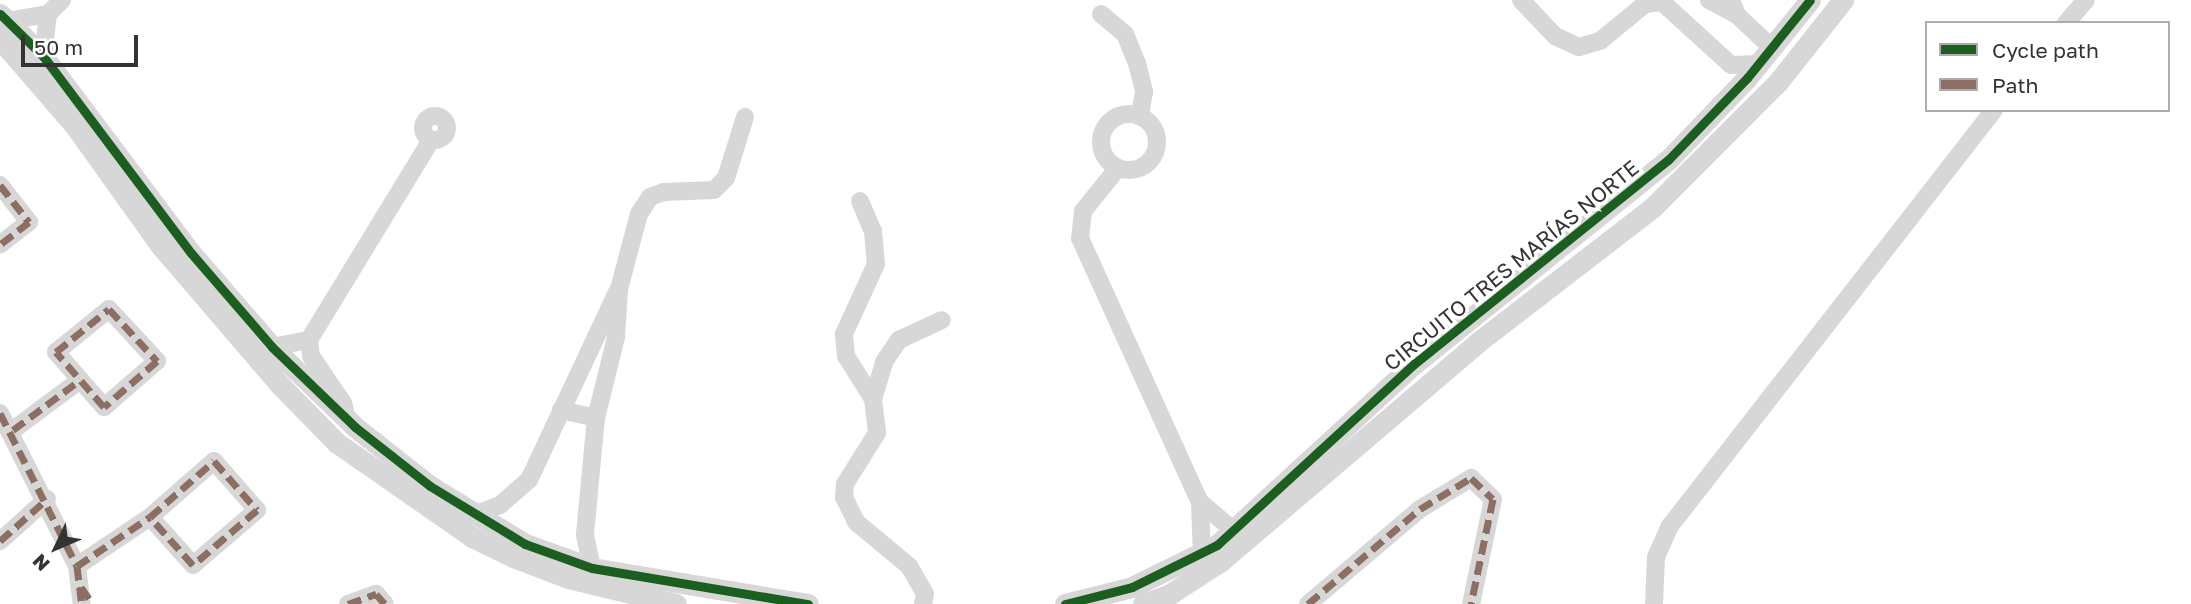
<!DOCTYPE html>
<meta charset="utf-8">
<style>
body{margin:0}
#map{position:relative;width:2191px;height:604px;overflow:hidden;background:#fff;font-family:"Golos Text",sans-serif}
div>[style]{position:absolute}
.minor>*{height:18px;margin:-9px;padding:0 9px;transform-origin:9px;border-radius:9px;background:#d7d7d7}
.minor>.ring{margin:-9px;padding:0;box-sizing:content-box;background:none;border:18px solid #d7d7d7;border-radius:50%}
.tertiary>*{height:21px;margin:-10.5px;padding:0 10.5px;transform-origin:10.5px;border-radius:10.5px;background:#d7d7d7}
.quiet>*{height:7px;margin-top:-3.5px;transform-origin:0;background:repeating-linear-gradient(90deg,#8d6e63 0 14px,transparent 0 21px)}
.cycleway>*{height:9px;margin:-4.5px;padding:0 4.5px;transform-origin:4.5px;border-radius:4.5px;background:#1b5e20}
span{translate:-50% -50%;white-space:nowrap;text-align:center;line-height:1.15;-webkit-text-stroke:7px #fff;paint-order:stroke}
.street-label{font-size:21px;color:#333}
.legend{position:absolute;left:1925px;top:21px;width:245px;height:91px;box-sizing:border-box;background:#fff;border:2px solid #adadad;margin:0;padding:9px 12px;list-style:none;font-size:21px;color:#333}
.legend li{display:flex;align-items:center;gap:14px;height:35px}
.legend b{width:35px;border:2px solid #adadad}
.north{position:absolute;left:21px;top:513px;width:70px;height:70px;-webkit-text-stroke:5px #fff;paint-order:stroke;rotate:226deg;font-size:19px;font-weight:700;line-height:28px;text-align:center;color:#333}
.north::after{content:'';display:block;margin:auto;width:24px;height:32px;background:#333;clip-path:polygon(50% 0,100% 100%,50% 72%,0 100%)}
.scale{position:absolute;left:21px;top:35px;width:117px;height:32px;box-sizing:border-box;border:4px solid #333;border-top:0;padding-left:9px;font-size:21px;line-height:24px;white-space:nowrap;color:#333;-webkit-text-stroke:5px #fff;paint-order:stroke}
</style>
<div id="map">
<div class="minor">
<div style="left:1521px;top:0;width:50px;rotate:46.6deg"></div>
<div style="left:1555px;top:36px;width:26px;rotate:25deg"></div>
<div style="left:1579px;top:47px;width:22px;rotate:-16deg"></div>
<div style="left:1600px;top:41px;width:58px;rotate:-39.4deg"></div>
<div style="left:1645px;top:4px;width:17px;rotate:-7deg"></div>
<div style="left:1662px;top:2px;width:93px;rotate:42.4deg"></div>
<div style="left:1731px;top:65px;width:26px;rotate:-2deg"></div>
<div style="left:1709px;top:0;width:32px;rotate:28deg"></div>
<div style="left:1731px;top:0;width:16px;rotate:68deg"></div>
<div style="left:1737px;top:15px;width:47px;rotate:43.3deg"></div>
<div style="left:1101px;top:14px;width:31px;rotate:40deg"></div>
<div style="left:1125px;top:34px;width:31px;rotate:68deg"></div>
<div style="left:1137px;top:63px;width:30px;rotate:76deg"></div>
<div style="left:1144px;top:92px;width:22px;rotate:100deg"></div>
<div style="left:7px;top:21px;width:42px;rotate:-9.7deg"></div>
<div style="left:48px;top:14px;width:20px;rotate:-45deg"></div>
<div style="left:2066px;top:23px;width:30px;rotate:-49deg"></div>
<div style="left:43px;top:56px;width:42px;rotate:-83.2deg"></div>
<div class="ring" style="left:1101px;top:114px;width:38px;height:38px"></div>
<div class="ring" style="left:423px;top:116px;width:6px;height:6px"></div>
<div style="left:1117px;top:169px;width:54px;rotate:129deg"></div>
<div style="left:1083px;top:211px;width:27px;rotate:96deg"></div>
<div style="left:1080px;top:238px;width:290px;rotate:65.6deg"></div>
<div style="left:1200px;top:502px;width:55px;rotate:87.9deg"></div>
<div style="left:0;top:185px;width:47px;rotate:51.9deg"></div>
<div style="left:29px;top:222px;width:37px;rotate:142deg"></div>
<div style="left:860px;top:201px;width:33px;rotate:67deg"></div>
<div style="left:873px;top:231px;width:33px;rotate:85deg"></div>
<div style="left:876px;top:264px;width:77px;rotate:114.6deg"></div>
<div style="left:844px;top:334px;width:22px;rotate:85deg"></div>
<div style="left:846px;top:356px;width:51px;rotate:57.9deg"></div>
<div style="left:873px;top:399px;width:34px;rotate:83deg"></div>
<div style="left:877px;top:433px;width:60px;rotate:122.1deg"></div>
<div style="left:845px;top:484px;width:13px;rotate:94deg"></div>
<div style="left:844px;top:497px;width:28px;rotate:64deg"></div>
<div style="left:856px;top:522px;width:69px;rotate:39.7deg"></div>
<div style="left:909px;top:566px;width:32px;rotate:60deg"></div>
<div style="left:925px;top:594px;width:10px;rotate:101deg"></div>
<div style="left:109px;top:309px;width:71px;rotate:47.3deg"></div>
<div style="left:157px;top:361px;width:70px;rotate:139deg"></div>
<div style="left:104px;top:407px;width:73px;rotate:-131.1deg"></div>
<div style="left:56px;top:352px;width:68px;rotate:-39.1deg"></div>
<div style="left:272px;top:347px;width:38px;rotate:-11deg"></div>
<div style="left:873px;top:399px;width:39px;rotate:-73deg"></div>
<div style="left:884px;top:362px;width:27px;rotate:-56deg"></div>
<div style="left:899px;top:340px;width:47px;rotate:-24.9deg"></div>
<div style="left:561px;top:410px;width:36px;rotate:13deg"></div>
<div style="left:0;top:413px;width:171px;rotate:63.3deg"></div>
<div style="left:77px;top:566px;width:38px;rotate:83deg"></div>
<div style="left:347px;top:420px;width:17px;rotate:-103deg"></div>
<div style="left:343px;top:403px;width:57px;rotate:-124.2deg"></div>
<div style="left:311px;top:356px;width:16px;rotate:-97deg"></div>
<div style="left:309px;top:340px;width:234px;rotate:-58.6deg"></div>
<div style="left:13px;top:430px;width:84px;rotate:-36.7deg"></div>
<div style="left:1200px;top:502px;width:45px;rotate:40.5deg"></div>
<div style="left:474px;top:515px;width:28px;rotate:-21deg"></div>
<div style="left:500px;top:505px;width:38px;rotate:-41deg"></div>
<div style="left:529px;top:480px;width:208px;rotate:-64.9deg"></div>
<div style="left:0;top:541px;width:63px;rotate:-41.8deg"></div>
<div style="left:77px;top:566px;width:88px;rotate:-33.9deg"></div>
<div style="left:150px;top:517px;width:85px;rotate:-41.2deg"></div>
<div style="left:214px;top:461px;width:65px;rotate:48.7deg"></div>
<div style="left:257px;top:510px;width:84px;rotate:139.3deg"></div>
<div style="left:193px;top:565px;width:64px;rotate:-131.9deg"></div>
<div style="left:592px;top:568px;width:35px;rotate:-102deg"></div>
<div style="left:585px;top:534px;width:117px;rotate:-84.6deg"></div>
<div style="left:596px;top:418px;width:83px;rotate:-76.1deg"></div>
<div style="left:616px;top:337px;width:48px;rotate:-86.4deg"></div>
<div style="left:619px;top:289px;width:78px;rotate:-75.1deg"></div>
<div style="left:639px;top:214px;width:20px;rotate:-57deg"></div>
<div style="left:650px;top:197px;width:15px;rotate:-20deg"></div>
<div style="left:664px;top:192px;width:50px;rotate:-2.3deg"></div>
<div style="left:714px;top:190px;width:17px;rotate:-45deg"></div>
<div style="left:726px;top:178px;width:64px;rotate:-72.7deg"></div>
<div style="left:348px;top:604px;width:30px;rotate:-20deg"></div>
<div style="left:376px;top:594px;width:13px;rotate:48deg"></div>
<div style="left:1308px;top:604px;width:147px;rotate:-40.3deg"></div>
<div style="left:1420px;top:509px;width:60px;rotate:-31.3deg"></div>
<div style="left:1471px;top:478px;width:30px;rotate:44deg"></div>
<div style="left:1493px;top:499px;width:107px;rotate:101.8deg"></div>
<div style="left:1654px;top:604px;width:47px;rotate:-87.6deg"></div>
<div style="left:1656px;top:557px;width:34px;rotate:-66deg"></div>
<div style="left:1670px;top:526px;width:527px;rotate:-52.09deg"></div>
</div>
<div class="tertiary">
<div style="left:0;top:14px;width:60px;rotate:44.3deg"></div>
<div style="left:43px;top:56px;width:246px;rotate:53.1deg"></div>
<div style="left:191px;top:253px;width:124px;rotate:49.2deg"></div>
<div style="left:272px;top:347px;width:115px;rotate:43.9deg"></div>
<div style="left:355px;top:427px;width:95px;rotate:38.2deg"></div>
<div style="left:430px;top:486px;width:111px;rotate:31.4deg"></div>
<div style="left:525px;top:544px;width:71px;rotate:19.7deg"></div>
<div style="left:592px;top:568px;width:219px;rotate:9.5deg"></div>
<div style="left:0;top:39px;width:115px;rotate:49.2deg"></div>
<div style="left:75px;top:126px;width:148px;rotate:54.4deg"></div>
<div style="left:161px;top:246px;width:184px;rotate:49.4deg"></div>
<div style="left:281px;top:386px;width:80px;rotate:45.5deg"></div>
<div style="left:337px;top:443px;width:165px;rotate:34.8deg"></div>
<div style="left:472px;top:537px;width:46px;rotate:26deg"></div>
<div style="left:513px;top:557px;width:59px;rotate:20.9deg"></div>
<div style="left:568px;top:578px;width:111px;rotate:13.5deg"></div>
<div style="left:1065px;top:604px;width:69px;rotate:-14.2deg"></div>
<div style="left:1132px;top:587px;width:95px;rotate:-26.3deg"></div>
<div style="left:1217px;top:545px;width:268px;rotate:-42.6deg"></div>
<div style="left:1414px;top:364px;width:326px;rotate:-38.8deg"></div>
<div style="left:1668px;top:160px;width:114px;rotate:-46.1deg"></div>
<div style="left:1747px;top:78px;width:100px;rotate:-51.1deg"></div>
<div style="left:1143px;top:604px;width:29px;rotate:-20deg"></div>
<div style="left:1170px;top:594px;width:61px;rotate:-32.9deg"></div>
<div style="left:1221px;top:561px;width:338px;rotate:-40.4deg"></div>
<div style="left:1478px;top:342px;width:221px;rotate:-37.6deg"></div>
<div style="left:1653px;top:207px;width:177px;rotate:-45deg"></div>
<div style="left:1778px;top:82px;width:105px;rotate:-51.6deg"></div>
</div>
<div class="quiet">
<div style="left:0;top:185px;width:47px;rotate:51.9deg"></div>
<div style="left:29px;top:222px;width:37px;rotate:142deg"></div>
<div style="left:109px;top:309px;width:71px;rotate:47.3deg"></div>
<div style="left:157px;top:361px;width:70px;rotate:139deg"></div>
<div style="left:104px;top:407px;width:73px;rotate:-131.1deg"></div>
<div style="left:56px;top:352px;width:68px;rotate:-39.1deg"></div>
<div style="left:0;top:413px;width:171px;rotate:63.3deg"></div>
<div style="left:77px;top:566px;width:38px;rotate:83deg"></div>
<div style="left:13px;top:430px;width:84px;rotate:-36.7deg"></div>
<div style="left:0;top:541px;width:63px;rotate:-41.8deg"></div>
<div style="left:77px;top:566px;width:88px;rotate:-33.9deg"></div>
<div style="left:150px;top:517px;width:85px;rotate:-41.2deg"></div>
<div style="left:214px;top:461px;width:65px;rotate:48.7deg"></div>
<div style="left:257px;top:510px;width:84px;rotate:139.3deg"></div>
<div style="left:193px;top:565px;width:64px;rotate:-131.9deg"></div>
<div style="left:81px;top:587px;width:21px;rotate:55deg"></div>
<div style="left:348px;top:604px;width:30px;rotate:-20deg"></div>
<div style="left:376px;top:594px;width:13px;rotate:48deg"></div>
<div style="left:1308px;top:604px;width:147px;rotate:-40.3deg"></div>
<div style="left:1420px;top:509px;width:60px;rotate:-31.3deg"></div>
<div style="left:1471px;top:478px;width:30px;rotate:44deg"></div>
<div style="left:1493px;top:499px;width:107px;rotate:101.8deg"></div>
</div>
<div class="cycleway">
<div style="left:0;top:14px;width:60px;rotate:44.3deg"></div>
<div style="left:43px;top:56px;width:246px;rotate:53.1deg"></div>
<div style="left:191px;top:253px;width:124px;rotate:49.2deg"></div>
<div style="left:272px;top:347px;width:115px;rotate:43.9deg"></div>
<div style="left:355px;top:427px;width:95px;rotate:38.2deg"></div>
<div style="left:430px;top:486px;width:111px;rotate:31.4deg"></div>
<div style="left:525px;top:544px;width:71px;rotate:19.7deg"></div>
<div style="left:592px;top:568px;width:219px;rotate:9.5deg"></div>
<div style="left:1065px;top:604px;width:69px;rotate:-14.2deg"></div>
<div style="left:1132px;top:587px;width:95px;rotate:-26.3deg"></div>
<div style="left:1217px;top:545px;width:268px;rotate:-42.6deg"></div>
<div style="left:1414px;top:364px;width:326px;rotate:-38.8deg"></div>
<div style="left:1668px;top:160px;width:114px;rotate:-46.1deg"></div>
<div style="left:1747px;top:78px;width:100px;rotate:-51.1deg"></div>
</div>
<div class="street-label">
<span style="left:1511px;top:265px;rotate:-39deg">CIRCUITO TRES MARÍAS NORTE</span>
</div>
<ul class="legend">
<li><b style="height:9px;background:#1b5e20"></b>Cycle path</li>
<li><b style="height:9px;background:#8d6e63"></b>Path</li>
</ul>
<div class="north">N</div>
<div class="scale">50 m</div>
</div>
